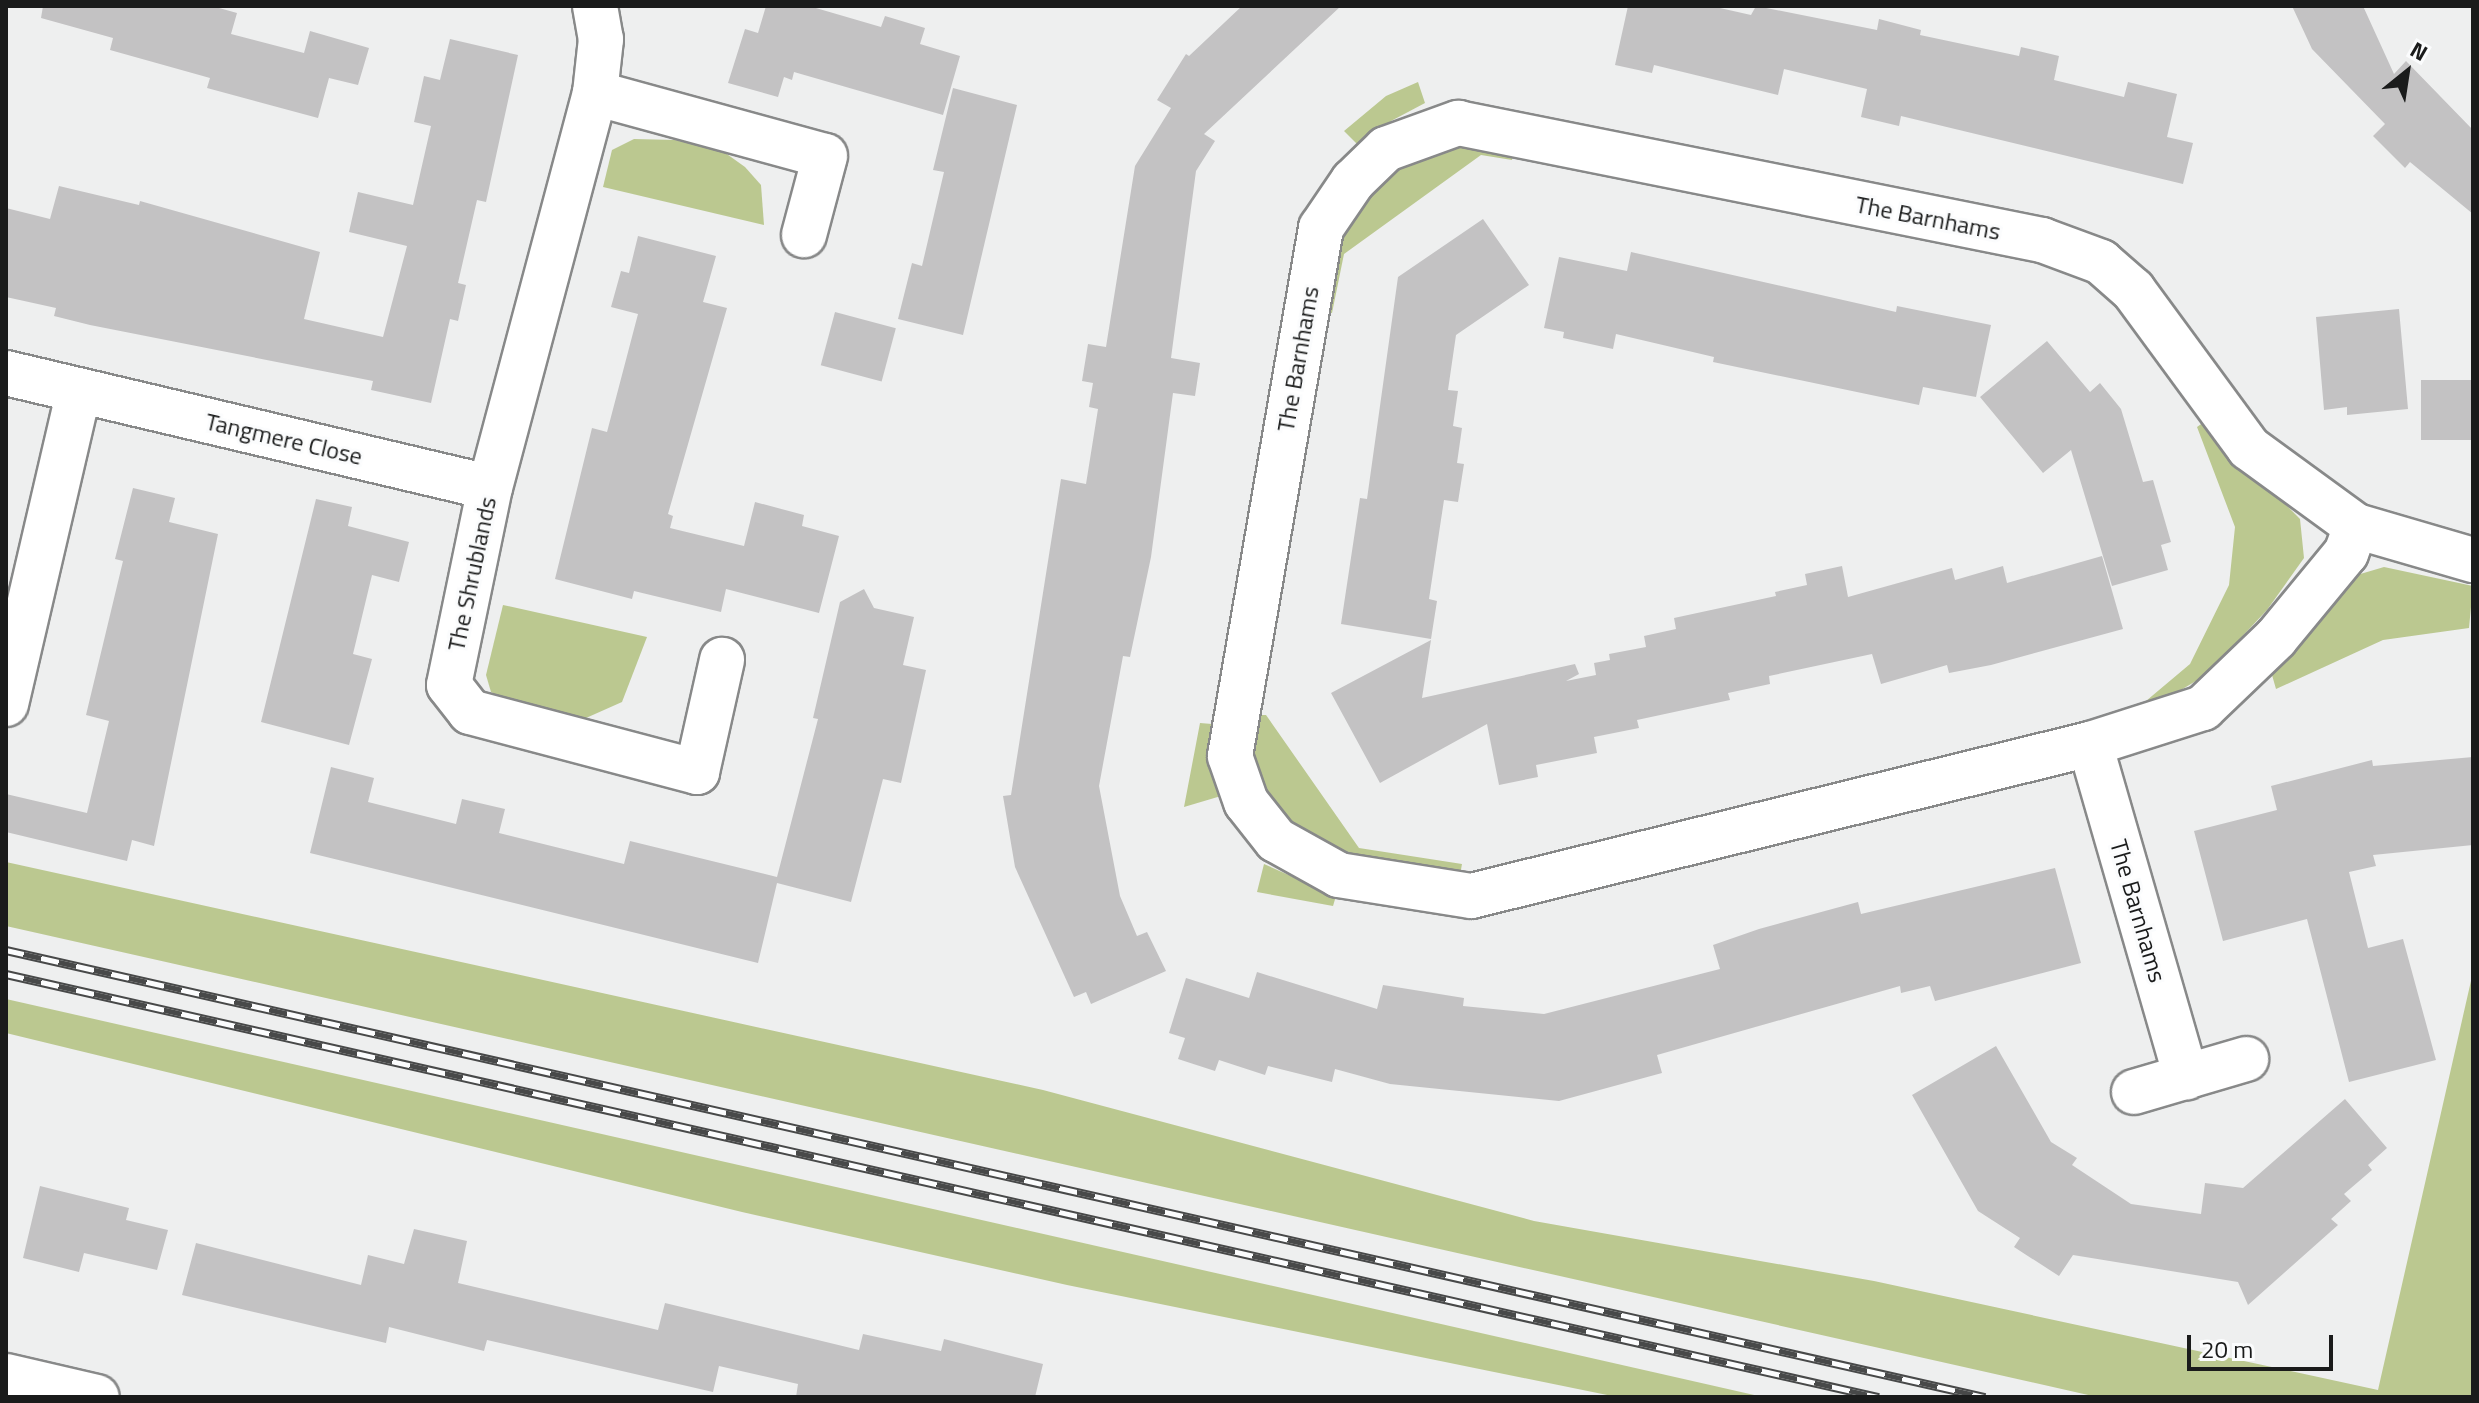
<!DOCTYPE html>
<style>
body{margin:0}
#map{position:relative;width:2479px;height:1403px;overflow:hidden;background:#eeefef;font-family:"Titillium Web",sans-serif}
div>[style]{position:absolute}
.green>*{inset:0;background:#bbc890}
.building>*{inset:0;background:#c3c2c3;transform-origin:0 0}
.roads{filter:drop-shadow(2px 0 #888989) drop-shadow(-2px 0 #888989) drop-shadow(0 2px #888989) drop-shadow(0 -2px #888989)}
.minor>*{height:44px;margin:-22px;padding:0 22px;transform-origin:22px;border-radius:22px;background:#fff}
.secondary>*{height:44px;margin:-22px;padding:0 22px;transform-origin:22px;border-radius:22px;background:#fff}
.rail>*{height:9px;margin-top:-4.5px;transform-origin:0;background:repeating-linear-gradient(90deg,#fbfcfd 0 18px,#484949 0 36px);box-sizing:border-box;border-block:2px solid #484949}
span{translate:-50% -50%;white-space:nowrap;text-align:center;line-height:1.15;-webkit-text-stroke:6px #fbfcfd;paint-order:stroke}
.street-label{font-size:24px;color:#1a1b1b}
.frame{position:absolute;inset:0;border:8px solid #1a1b1b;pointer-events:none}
.north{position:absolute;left:2367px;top:32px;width:80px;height:80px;-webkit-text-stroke:6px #fbfcfd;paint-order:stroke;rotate:30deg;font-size:22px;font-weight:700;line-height:32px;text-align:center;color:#1a1b1b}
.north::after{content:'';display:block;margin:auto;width:28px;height:36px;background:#1a1b1b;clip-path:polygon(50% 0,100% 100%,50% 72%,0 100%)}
.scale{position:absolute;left:2187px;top:1335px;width:146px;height:36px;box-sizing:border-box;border:4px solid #1a1b1b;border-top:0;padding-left:10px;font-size:24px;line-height:28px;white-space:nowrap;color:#1a1b1b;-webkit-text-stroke:6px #fbfcfd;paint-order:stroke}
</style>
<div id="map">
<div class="green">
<div style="clip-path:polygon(1418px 82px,1425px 103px,1391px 121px,1362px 149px,1344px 131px,1386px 96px)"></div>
<div style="clip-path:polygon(634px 139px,675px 140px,724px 152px,745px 167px,761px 185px,764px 225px,603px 187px,612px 150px)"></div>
<div style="clip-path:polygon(1457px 143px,1513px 150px,1512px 160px,1481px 155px,1344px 254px,1332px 313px,1322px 313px,1339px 234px,1392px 161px)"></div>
<div style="clip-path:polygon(2204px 422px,2300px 519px,2304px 558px,2267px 610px,2206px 675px,2149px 709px,2146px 701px,2190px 664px,2229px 585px,2235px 527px,2197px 427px)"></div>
<div style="clip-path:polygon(2384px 567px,2473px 586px,2469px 628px,2383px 640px,2276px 689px,2272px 675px,2357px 575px)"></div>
<div style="clip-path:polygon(503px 605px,647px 637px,622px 702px,577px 722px,530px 713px,491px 692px,486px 675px)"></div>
<div style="clip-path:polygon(1253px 715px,1266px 715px,1359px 848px,1462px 864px,1460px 875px,1355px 860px,1294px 826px,1266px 793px,1252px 762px)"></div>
<div style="clip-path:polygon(1200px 723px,1212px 724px,1212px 762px,1221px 796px,1184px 807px)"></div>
<div style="clip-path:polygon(6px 862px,1043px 1090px,1534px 1221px,1874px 1281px,2378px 1390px,2473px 972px,2473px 1397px,2097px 1397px,6px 926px)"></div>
<div style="clip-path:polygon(1264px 864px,1336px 896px,1333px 906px,1257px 892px)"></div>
<div style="clip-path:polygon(6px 999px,1763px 1397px,1617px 1397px,1067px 1285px,742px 1212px,6px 1033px)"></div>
</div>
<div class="building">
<div style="clip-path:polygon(43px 6px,212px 6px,237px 13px,231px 34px,304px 53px,310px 31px,369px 48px,358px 85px,329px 78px,318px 118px,207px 88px,210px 78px,110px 50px,113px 38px,41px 18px)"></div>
<div style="clip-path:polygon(766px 6px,809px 6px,881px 27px,885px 16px,925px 28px,920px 44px,960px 56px,943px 115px,794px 72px,792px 80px,784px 77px,778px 97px,728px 83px,745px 29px,758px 33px)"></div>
<div style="clip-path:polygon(1242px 6px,1341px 6px,1204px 134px,1215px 141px,1196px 171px,1171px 358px,1200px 363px,1195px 396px,1173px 393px,1151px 557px,1130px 657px,1123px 656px,1099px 786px,1120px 896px,1137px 936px,1147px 932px,1166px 971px,1091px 1004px,1086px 992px,1074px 997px,1015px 867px,1003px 796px,1011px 795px,1061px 479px,1086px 484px,1098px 409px,1089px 407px,1093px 383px,1082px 381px,1088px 344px,1106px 347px,1135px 166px,1171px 108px,1157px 100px,1186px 54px,1189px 56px)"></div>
<div style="clip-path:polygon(1628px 6px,1711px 6px,1751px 15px,1756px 6px,1877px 30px,1879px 19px,1921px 30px,1920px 35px,2019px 56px,2021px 47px,2059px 56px,2054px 80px,2124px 97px,2128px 82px,2177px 94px,2167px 137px,2193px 143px,2183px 184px,1901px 116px,1899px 126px,1861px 117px,1867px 89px,1784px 69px,1778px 95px,1654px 65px,1652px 73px,1615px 65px)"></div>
<div style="clip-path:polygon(2292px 6px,2363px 6px,2394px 74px,2406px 61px,2473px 130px,2473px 214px,2410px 162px,2405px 168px,2373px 136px,2385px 124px,2312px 49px)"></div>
<div style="clip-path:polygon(450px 39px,518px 55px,486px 202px,477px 200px,458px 283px,466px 285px,458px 321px,450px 319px,431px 403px,371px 390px,373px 381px,90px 325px,54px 316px,56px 308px,6px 297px,6px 208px,50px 219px,59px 186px,139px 205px,140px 201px,320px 252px,304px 319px,383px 337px,407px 246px,349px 232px,358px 192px,413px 205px,431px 126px,414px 122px,424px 76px,440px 80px)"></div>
<div style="clip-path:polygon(953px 88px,1017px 105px,963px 335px,898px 319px,912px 263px,922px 266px,944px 172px,933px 170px)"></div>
<div style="clip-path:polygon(1483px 219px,1529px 285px,1456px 335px,1448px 390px,1458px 391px,1453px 426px,1462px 428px,1457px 463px,1464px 464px,1458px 502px,1444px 500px,1429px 599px,1437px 601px,1431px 639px,1341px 624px,1360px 498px,1367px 499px,1398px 277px)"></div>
<div style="clip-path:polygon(638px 236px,716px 256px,703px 302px,727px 308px,668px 514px,673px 516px,670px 528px,744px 546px,755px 502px,804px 515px,802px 526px,839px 536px,819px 613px,726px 589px,721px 612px,634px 591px,632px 599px,555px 579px,592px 428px,607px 432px,638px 314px,611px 307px,621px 271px,629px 273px)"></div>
<div style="clip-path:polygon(1631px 252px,1896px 312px,1897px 306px,1991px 325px,1976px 397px,1923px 387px,1919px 405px,1713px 362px,1714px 357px,1616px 334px,1613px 349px,1563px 338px,1564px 332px,1544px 328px,1559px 257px,1627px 271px)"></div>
<div style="clip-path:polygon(2399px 309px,2408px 409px,2347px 415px,2347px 407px,2324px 410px,2316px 317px)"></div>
<div style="left:835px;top:312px;width:63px;height:55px;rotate:15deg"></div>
<div style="clip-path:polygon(2047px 341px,2090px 392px,2100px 383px,2121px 409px,2143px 482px,2153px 480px,2171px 542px,2161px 545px,2168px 570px,2112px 586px,2071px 450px,2043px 473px,1980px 397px)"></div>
<div style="left:2473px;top:380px;width:60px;height:52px;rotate:90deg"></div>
<div style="clip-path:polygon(133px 488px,175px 498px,169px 522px,218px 534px,154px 846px,132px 840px,127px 861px,6px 832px,6px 794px,87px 813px,109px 721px,86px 715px,123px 561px,115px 559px)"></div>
<div style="clip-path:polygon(316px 499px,352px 507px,348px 526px,409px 542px,399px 582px,372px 575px,353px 654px,372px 659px,349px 745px,261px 722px)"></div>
<div style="clip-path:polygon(2102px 556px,2123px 629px,1991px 665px,1949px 673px,1947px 665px,1881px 684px,1872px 654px,1769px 676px,1770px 684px,1728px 693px,1730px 700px,1637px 720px,1639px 728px,1594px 737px,1597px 753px,1536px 765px,1538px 777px,1499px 785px,1487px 724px,1380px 783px,1331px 693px,1431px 640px,1422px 698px,1575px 664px,1579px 674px,1566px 681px,1596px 675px,1594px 663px,1610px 660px,1609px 654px,1646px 647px,1644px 636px,1676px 629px,1674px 618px,1776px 596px,1775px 592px,1807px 585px,1805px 574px,1842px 566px,1848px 597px,1952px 568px,1955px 580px,2003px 566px,2007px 583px)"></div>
<div style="clip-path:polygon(864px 589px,874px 608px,914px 617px,903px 665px,926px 670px,901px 783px,883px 779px,851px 902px,777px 883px,758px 963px,310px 853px,331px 767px,374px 778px,368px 802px,456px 824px,462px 799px,505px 809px,499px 833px,624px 864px,630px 841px,777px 877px,818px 719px,813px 718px,840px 602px)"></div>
<div style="clip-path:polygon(2473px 757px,2473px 845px,2373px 855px,2376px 866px,2349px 872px,2368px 948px,2403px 939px,2436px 1060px,2349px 1082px,2307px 919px,2223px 941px,2194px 831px,2277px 810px,2271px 786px,2372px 760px,2373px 766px)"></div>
<div style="clip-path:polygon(2055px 868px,2081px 963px,1935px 1001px,1930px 986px,1901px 993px,1900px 986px,1657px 1055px,1662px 1073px,1559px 1101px,1390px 1084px,1335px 1069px,1332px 1082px,1268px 1066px,1265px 1075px,1219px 1060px,1215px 1071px,1178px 1059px,1185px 1038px,1169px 1033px,1186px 978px,1249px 998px,1257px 972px,1377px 1009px,1383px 985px,1464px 998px,1463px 1006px,1544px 1014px,1720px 969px,1713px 945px,1759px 929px,1858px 902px,1861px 914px)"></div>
<div style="clip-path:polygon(1996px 1046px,2051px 1142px,2077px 1158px,2072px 1165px,2131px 1204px,2201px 1214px,2205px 1183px,2243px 1188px,2345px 1099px,2387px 1148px,2368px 1165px,2372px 1170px,2344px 1194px,2351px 1201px,2331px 1219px,2338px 1225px,2248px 1305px,2238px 1282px,2073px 1255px,2059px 1276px,2014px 1247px,2020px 1238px,1978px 1211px,1912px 1095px)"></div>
<div style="clip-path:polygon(40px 1186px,129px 1208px,126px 1220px,168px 1230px,157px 1270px,84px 1253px,79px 1272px,23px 1258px)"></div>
<div style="clip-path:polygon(414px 1229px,467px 1241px,458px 1283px,658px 1330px,665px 1303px,859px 1350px,863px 1334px,941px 1351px,944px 1339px,1043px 1364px,1035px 1397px,796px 1397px,798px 1384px,719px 1366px,713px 1392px,487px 1340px,484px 1351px,389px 1327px,386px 1343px,182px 1295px,196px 1243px,361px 1285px,368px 1255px,404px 1264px)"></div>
</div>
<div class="roads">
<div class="minor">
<div style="left:595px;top:6px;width:34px;rotate:80deg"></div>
<div style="left:601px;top:39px;width:54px;rotate:96.3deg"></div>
<div style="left:595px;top:93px;width:408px;rotate:104.9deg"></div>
<div style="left:490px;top:487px;width:202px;rotate:101.7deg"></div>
<div style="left:449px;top:685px;width:34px;rotate:52deg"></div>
<div style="left:470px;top:712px;width:235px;rotate:14.8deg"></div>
<div style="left:697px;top:772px;width:115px;rotate:-77.4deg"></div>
<div style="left:595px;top:93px;width:238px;rotate:15.3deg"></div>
<div style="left:825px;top:156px;width:82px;rotate:104.9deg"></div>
<div style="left:6px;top:373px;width:497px;rotate:13.3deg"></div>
<div style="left:2356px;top:526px;width:29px;rotate:110deg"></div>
<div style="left:2346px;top:553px;width:110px;rotate:129.5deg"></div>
<div style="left:2276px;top:638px;width:101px;rotate:136.2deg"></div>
<div style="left:2203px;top:708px;width:119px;rotate:162.3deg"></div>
<div style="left:2090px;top:744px;width:637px;rotate:166.2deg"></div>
<div style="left:1471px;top:896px;width:134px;rotate:-171deg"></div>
<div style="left:1339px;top:875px;width:72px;rotate:-150.9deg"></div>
<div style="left:1276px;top:840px;width:48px;rotate:-128.3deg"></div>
<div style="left:1246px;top:802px;width:49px;rotate:-109.2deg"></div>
<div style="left:1230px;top:756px;width:536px;rotate:-80.22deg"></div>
<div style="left:1321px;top:228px;width:57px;rotate:-55.8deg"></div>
<div style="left:1353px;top:181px;width:46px;rotate:-44.1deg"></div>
<div style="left:1386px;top:149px;width:77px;rotate:-19.9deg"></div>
<div style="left:1458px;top:123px;width:596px;rotate:11.33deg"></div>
<div style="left:2042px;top:240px;width:63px;rotate:20.4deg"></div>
<div style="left:2101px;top:262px;width:43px;rotate:41.2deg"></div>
<div style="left:2133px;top:290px;width:196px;rotate:53.7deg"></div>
<div style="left:2249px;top:448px;width:132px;rotate:36.1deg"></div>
<div style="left:2356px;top:526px;width:122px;rotate:16.2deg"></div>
<div style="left:6px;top:704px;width:321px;rotate:-76.9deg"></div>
<div style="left:2090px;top:744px;width:347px;rotate:73.9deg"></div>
<div style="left:2134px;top:1092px;width:117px;rotate:-16.4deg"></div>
</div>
<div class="secondary">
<div style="left:6px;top:1376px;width:93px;rotate:13deg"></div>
</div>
</div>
<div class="rail">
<div style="left:6px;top:950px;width:2029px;rotate:12.73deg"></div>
<div style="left:6px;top:974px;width:1920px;rotate:12.73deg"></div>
</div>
<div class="street-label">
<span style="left:1928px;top:218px;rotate:11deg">The Barnhams</span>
<span style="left:1298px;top:359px;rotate:-80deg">The Barnhams</span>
<span style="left:284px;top:439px;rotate:13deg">Tangmere Close</span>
<span style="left:472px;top:574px;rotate:-78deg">The Shrublands</span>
<span style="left:2138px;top:911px;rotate:74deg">The Barnhams</span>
</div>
<div class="frame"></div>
<div class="north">N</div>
<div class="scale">20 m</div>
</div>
